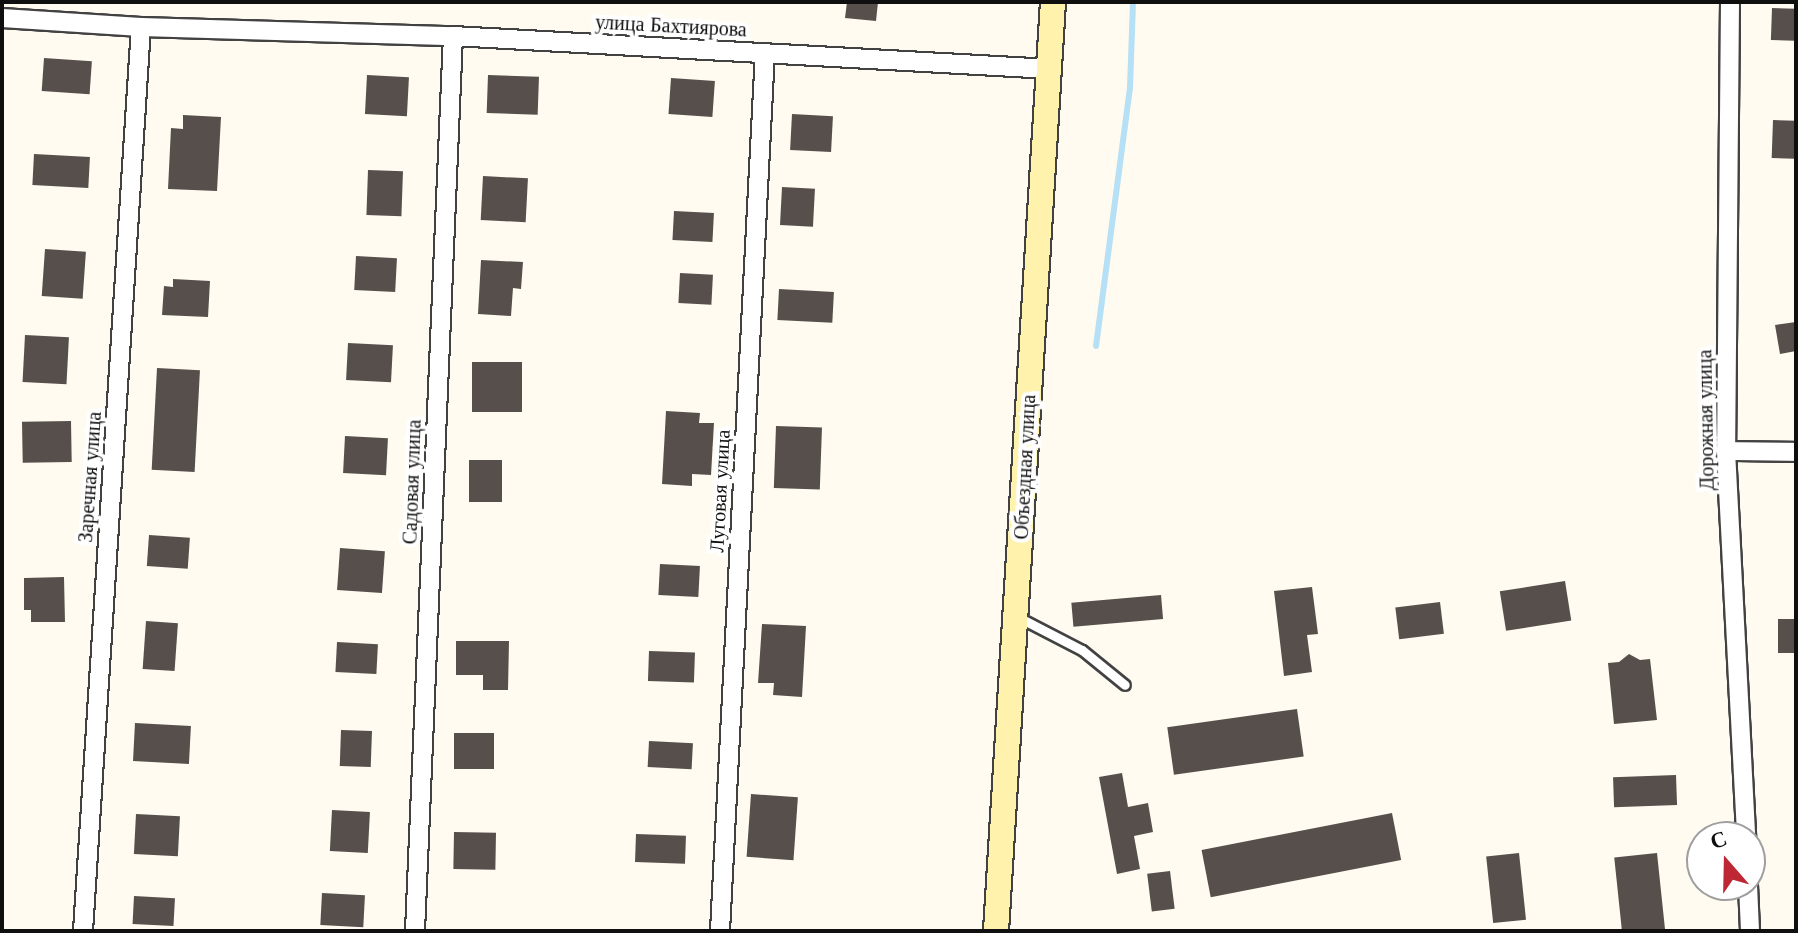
<!DOCTYPE html>
<meta charset="utf-8">
<style>
body{margin:0}
#map{position:relative;width:1798px;height:933px;overflow:hidden;background:#fffbf0;font-family:"Libre Baskerville",serif}
div>[style]{position:absolute}
.stream>*{height:6px;margin:-3px;padding:0 3px;transform-origin:3px;border-radius:3px;background:#b6e0f6}
.building>*{inset:0;background:#574f4b;transform-origin:0 0}
.roads{filter:drop-shadow(2px 0 #424242) drop-shadow(-2px 0 #424242) drop-shadow(0 2px #424242) drop-shadow(0 -2px #424242)}
.service>*{height:9px;margin:-4.5px;padding:0 4.5px;transform-origin:4.5px;border-radius:4.5px;background:#fff}
.minor>*{height:18px;margin:-9px;padding:0 9px;transform-origin:9px;border-radius:9px;background:#fff}
.secondary>*{height:24px;margin:-12px;padding:0 12px;transform-origin:12px;border-radius:12px;background:#fef2ac}
span{translate:-50% -50%;white-space:nowrap;text-align:center;line-height:1.15;-webkit-text-stroke:8px #fff;paint-order:stroke}
.street-label{font-size:20px;color:#0f0f0f}
.frame{position:absolute;inset:0;border:4px solid #0f0f0f;pointer-events:none}
.north{position:absolute;left:1686px;top:821px;width:80px;height:80px;box-sizing:border-box;background:#fff;border:2px solid #9f9f9f;border-radius:50%;rotate:340deg;font-size:22px;font-weight:700;line-height:32px;text-align:center;color:#0f0f0f}
.north::after{content:'';display:block;margin:auto;width:28px;height:36px;background:#be2734;clip-path:polygon(50% 0,100% 100%,50% 72%,0 100%)}
</style>
<div id="map">
<div class="stream">
<div style="left:1096px;top:346px;width:260px;rotate:-82.5deg"></div>
<div style="left:1130px;top:88px;width:86px;rotate:-88deg"></div>
</div>
<div class="building">
<div style="clip-path:polygon(847px 2px,878px 2px,876px 21px,845px 18px)"></div>
<div style="left:1772px;top:8px;width:24px;height:32px;rotate:2deg"></div>
<div style="left:44px;top:58px;width:48px;height:33px;rotate:4deg"></div>
<div style="left:367px;top:75px;width:42px;height:39px;rotate:3deg"></div>
<div style="left:488px;top:75px;width:51px;height:38px;rotate:2deg"></div>
<div style="left:671px;top:78px;width:44px;height:36px;rotate:4deg"></div>
<div style="left:792px;top:114px;width:41px;height:36px;rotate:3deg"></div>
<div style="clip-path:polygon(183px 115px,221px 117px,217px 191px,168px 189px,171px 128px,183px 129px)"></div>
<div style="left:1773px;top:120px;width:23px;height:38px;rotate:2deg"></div>
<div style="left:34px;top:154px;width:56px;height:31px;rotate:3deg"></div>
<div style="left:368px;top:170px;width:35px;height:45px;rotate:2deg"></div>
<div style="left:483px;top:176px;width:45px;height:44px;rotate:3deg"></div>
<div style="left:782px;top:187px;width:33px;height:38px;rotate:3deg"></div>
<div style="left:674px;top:211px;width:40px;height:29px;rotate:3deg"></div>
<div style="left:45px;top:249px;width:41px;height:47px;rotate:4deg"></div>
<div style="left:356px;top:256px;width:41px;height:34px;rotate:3deg"></div>
<div style="clip-path:polygon(481px 260px,523px 262px,521px 289px,513px 288px,511px 316px,478px 314px)"></div>
<div style="left:680px;top:273px;width:33px;height:30px;rotate:3deg"></div>
<div style="clip-path:polygon(173px 279px,210px 281px,208px 317px,162px 315px,164px 286px,173px 287px)"></div>
<div style="left:779px;top:289px;width:55px;height:31px;rotate:3deg"></div>
<div style="clip-path:polygon(1796px 322px,1796px 351px,1780px 354px,1775px 325px)"></div>
<div style="left:25px;top:335px;width:44px;height:47px;rotate:3deg"></div>
<div style="left:348px;top:343px;width:45px;height:37px;rotate:3deg"></div>
<div style="left:472px;top:362px;width:50px;height:50px"></div>
<div style="left:157px;top:368px;width:43px;height:102px;rotate:3deg"></div>
<div style="clip-path:polygon(666px 411px,700px 413px,699px 423px,714px 423px,711px 475px,692px 474px,692px 486px,662px 484px)"></div>
<div style="left:71px;top:421px;width:41px;height:49px;rotate:89deg"></div>
<div style="left:776px;top:426px;width:46px;height:62px;rotate:2deg"></div>
<div style="left:345px;top:436px;width:43px;height:37px;rotate:3deg"></div>
<div style="left:469px;top:460px;width:33px;height:42px"></div>
<div style="left:149px;top:535px;width:41px;height:31px;rotate:4deg"></div>
<div style="left:340px;top:548px;width:45px;height:42px;rotate:4deg"></div>
<div style="left:660px;top:564px;width:40px;height:31px;rotate:3deg"></div>
<div style="clip-path:polygon(64px 577px,65px 622px,31px 622px,31px 610px,24px 610px,24px 578px)"></div>
<div style="left:1565px;top:581px;width:40px;height:66px;rotate:81deg"></div>
<div style="clip-path:polygon(1312px 587px,1318px 634px,1307px 635px,1312px 672px,1284px 676px,1274px 591px)"></div>
<div style="left:1161px;top:595px;width:24px;height:90px;rotate:85deg"></div>
<div style="left:1440px;top:602px;width:32px;height:45px;rotate:83deg"></div>
<div style="left:1778px;top:619px;width:18px;height:34px"></div>
<div style="left:146px;top:621px;width:32px;height:48px;rotate:4deg"></div>
<div style="clip-path:polygon(762px 624px,806px 626px,802px 697px,773px 695px,774px 683px,758px 683px)"></div>
<div style="clip-path:polygon(456px 641px,509px 641px,508px 690px,483px 690px,483px 675px,456px 675px)"></div>
<div style="left:337px;top:642px;width:41px;height:30px;rotate:3deg"></div>
<div style="left:649px;top:651px;width:46px;height:30px;rotate:2deg"></div>
<div style="clip-path:polygon(1629px 654px,1640px 660px,1650px 659px,1657px 720px,1614px 724px,1608px 663px,1619px 662px)"></div>
<div style="left:1297px;top:709px;width:48px;height:131px;rotate:82deg"></div>
<div style="left:135px;top:723px;width:56px;height:38px;rotate:3deg"></div>
<div style="left:341px;top:730px;width:31px;height:36px;rotate:2deg"></div>
<div style="left:454px;top:733px;width:40px;height:36px"></div>
<div style="left:649px;top:741px;width:44px;height:26px;rotate:3deg"></div>
<div style="clip-path:polygon(1122px 773px,1128px 807px,1148px 803px,1153px 832px,1134px 836px,1140px 869px,1117px 874px,1099px 777px)"></div>
<div style="left:1676px;top:775px;width:30px;height:63px;rotate:88deg"></div>
<div style="left:751px;top:794px;width:47px;height:63px;rotate:4deg"></div>
<div style="left:332px;top:810px;width:38px;height:41px;rotate:3deg"></div>
<div style="left:1392px;top:813px;width:48px;height:194px;rotate:79deg"></div>
<div style="left:136px;top:814px;width:44px;height:40px;rotate:3deg"></div>
<div style="left:454px;top:832px;width:42px;height:37px;rotate:1deg"></div>
<div style="left:636px;top:834px;width:50px;height:28px;rotate:2deg"></div>
<div style="left:1519px;top:853px;width:67px;height:33px;rotate:84deg"></div>
<div style="left:1657px;top:853px;width:78px;height:43px;rotate:84deg"></div>
<div style="left:1170px;top:871px;width:38px;height:23px;rotate:83deg"></div>
<div style="left:322px;top:893px;width:43px;height:32px;rotate:3deg"></div>
<div style="left:134px;top:896px;width:41px;height:28px;rotate:3deg"></div>
</div>
<div class="roads">
<div class="service">
<div style="left:1016px;top:616px;width:74px;rotate:27.3deg"></div>
<div style="left:1082px;top:650px;width:55px;rotate:39.1deg"></div>
</div>
<div class="minor">
<div style="left:1730px;top:2px;width:449px;rotate:90.5deg"></div>
<div style="left:1726px;top:451px;width:387px;rotate:87deg"></div>
<div style="left:2px;top:18px;width:139px;rotate:3.7deg"></div>
<div style="left:141px;top:27px;width:312px;rotate:1.7deg"></div>
<div style="left:453px;top:36px;width:598px;rotate:3.16deg"></div>
<div style="left:1726px;top:451px;width:70px;rotate:0.8deg"></div>
<div style="left:1748px;top:885px;width:46px;rotate:87.5deg"></div>
<div style="left:83px;top:931px;width:906px;rotate:-86.33deg"></div>
<div style="left:415px;top:931px;width:896px;rotate:-87.57deg"></div>
<div style="left:720px;top:931px;width:879px;rotate:-87.07deg"></div>
</div>
<div class="secondary">
<div style="left:996px;top:931px;width:931px;rotate:-86.49deg"></div>
</div>
</div>
<div class="street-label">
<span style="left:671px;top:26px;rotate:3deg">улица Бахтиярова</span>
<span style="left:1706px;top:420px;rotate:-91deg">Дорожная улица</span>
<span style="left:1025px;top:467px;rotate:-87deg">Объездная улица</span>
<span style="left:90px;top:477px;rotate:-86deg">Заречная улица</span>
<span style="left:412px;top:482px;rotate:-88deg">Садовая улица</span>
<span style="left:720px;top:491px;rotate:-87deg">Луговая улица</span>
</div>
<div class="frame"></div>
<div class="north">С</div>
</div>
